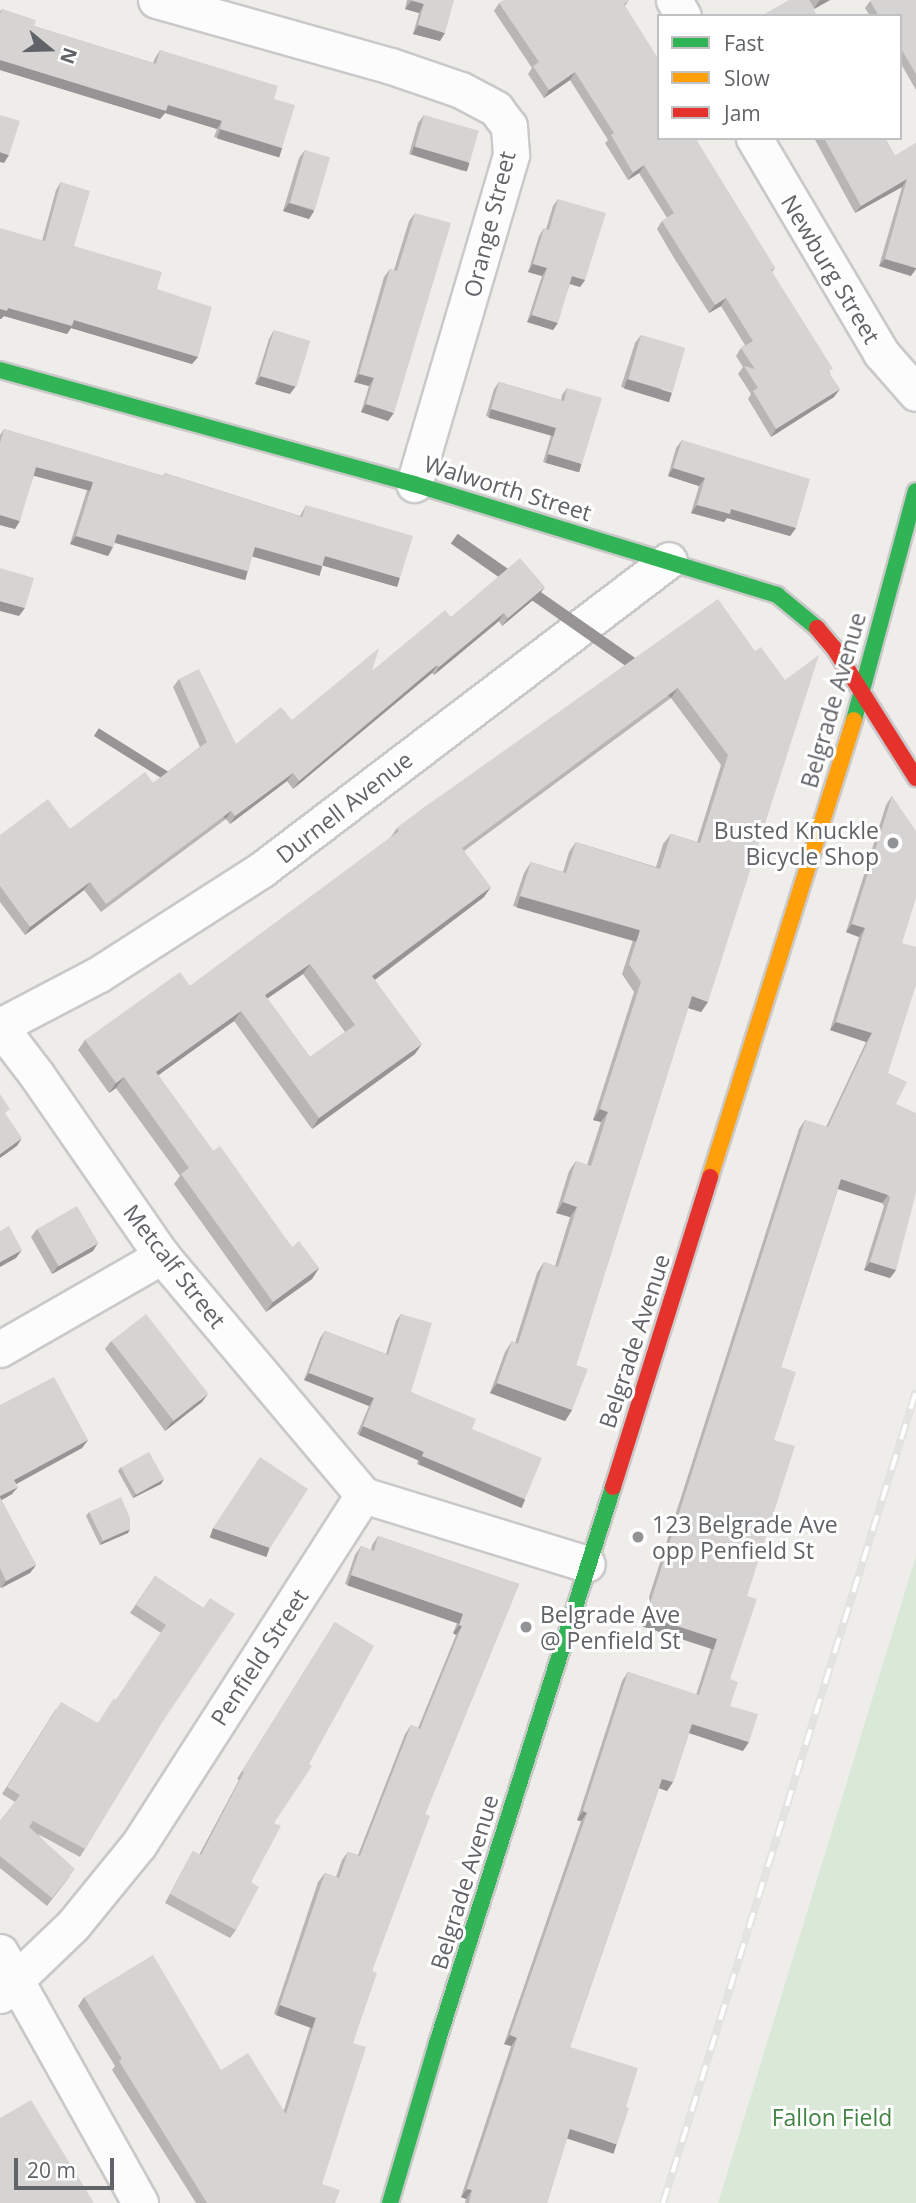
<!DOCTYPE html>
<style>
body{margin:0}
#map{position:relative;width:916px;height:2203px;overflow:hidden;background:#efedea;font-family:"Open Sans",sans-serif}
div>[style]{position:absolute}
.green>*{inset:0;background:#dae8d8}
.roads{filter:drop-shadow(2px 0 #cac9c9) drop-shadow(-2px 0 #cac9c9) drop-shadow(0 2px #cac9c9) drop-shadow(0 -2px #cac9c9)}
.street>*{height:35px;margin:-17.5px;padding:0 17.5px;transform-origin:17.5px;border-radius:17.5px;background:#fdfcfc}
.fast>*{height:16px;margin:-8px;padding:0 8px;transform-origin:8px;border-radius:8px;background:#30b455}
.slow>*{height:16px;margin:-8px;padding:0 8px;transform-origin:8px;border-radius:8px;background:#ff9f0a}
.jam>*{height:16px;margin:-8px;padding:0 8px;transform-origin:8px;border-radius:8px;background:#e5322d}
.rail>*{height:8px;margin-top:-4px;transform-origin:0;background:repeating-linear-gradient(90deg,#fff 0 16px,#e3e3e2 0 32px);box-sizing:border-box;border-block:2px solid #e3e3e2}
.wall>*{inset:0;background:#b8b6b5}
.shaded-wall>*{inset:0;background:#969494;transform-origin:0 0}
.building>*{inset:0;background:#d6d4d3;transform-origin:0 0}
.dots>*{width:19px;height:19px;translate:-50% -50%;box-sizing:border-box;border:4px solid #fff;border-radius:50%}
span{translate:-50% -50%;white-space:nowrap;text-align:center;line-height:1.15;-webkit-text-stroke:6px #fff;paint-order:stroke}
.street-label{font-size:23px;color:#606367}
.poi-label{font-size:23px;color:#606367}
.right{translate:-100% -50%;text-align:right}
.left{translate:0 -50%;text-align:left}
.park-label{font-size:23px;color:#428444}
.legend{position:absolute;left:657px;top:14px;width:245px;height:126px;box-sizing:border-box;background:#fff;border:2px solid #bfc1c2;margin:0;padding:9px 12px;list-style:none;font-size:21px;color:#606367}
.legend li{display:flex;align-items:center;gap:14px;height:35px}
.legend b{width:35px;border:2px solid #bfc1c2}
.north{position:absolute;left:14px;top:14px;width:70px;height:70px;-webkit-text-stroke:5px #fff;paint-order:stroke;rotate:109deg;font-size:19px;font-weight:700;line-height:28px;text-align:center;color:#606367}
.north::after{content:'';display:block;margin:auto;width:24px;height:32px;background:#606367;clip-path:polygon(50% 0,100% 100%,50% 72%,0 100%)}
.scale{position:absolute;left:14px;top:2158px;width:100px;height:32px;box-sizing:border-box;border:4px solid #606367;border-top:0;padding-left:9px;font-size:21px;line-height:24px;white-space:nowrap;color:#606367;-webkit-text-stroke:5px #fff;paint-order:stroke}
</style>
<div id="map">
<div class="green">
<div style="clip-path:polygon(916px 1556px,916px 2203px,718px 2203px)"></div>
</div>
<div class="roads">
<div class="street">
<div style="left:156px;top:0;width:244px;rotate:15.7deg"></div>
<div style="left:391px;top:66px;width:74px;rotate:18.9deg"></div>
<div style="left:461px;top:90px;width:40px;rotate:28deg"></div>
<div style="left:496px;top:109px;width:21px;rotate:53deg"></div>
<div style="left:509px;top:126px;width:29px;rotate:86deg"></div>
<div style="left:511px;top:155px;width:343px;rotate:106.4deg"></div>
<div style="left:674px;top:0;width:18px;rotate:61deg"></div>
<div style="left:754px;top:138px;width:250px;rotate:59.4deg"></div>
<div style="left:881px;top:353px;width:53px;rotate:48.8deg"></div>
<div style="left:0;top:1026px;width:112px;rotate:-27.7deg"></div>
<div style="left:99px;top:974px;width:193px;rotate:-32.7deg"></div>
<div style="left:261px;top:870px;width:512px;rotate:-37.23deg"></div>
<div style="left:0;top:1027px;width:59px;rotate:52.5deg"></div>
<div style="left:36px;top:1074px;width:221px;rotate:55.3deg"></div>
<div style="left:162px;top:1256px;width:312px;rotate:49.9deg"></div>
<div style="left:0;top:1349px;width:187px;rotate:-29.9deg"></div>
<div style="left:0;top:1952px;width:287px;rotate:60.8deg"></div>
<div style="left:0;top:1995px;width:101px;rotate:-43.8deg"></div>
<div style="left:73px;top:1925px;width:104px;rotate:-50.8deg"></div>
<div style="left:139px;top:1844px;width:415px;rotate:-57.3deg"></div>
<div style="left:363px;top:1495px;width:234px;rotate:17.1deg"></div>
</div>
<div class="fast">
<div style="left:0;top:370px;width:429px;rotate:15.4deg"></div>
<div style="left:414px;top:484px;width:380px;rotate:17deg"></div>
<div style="left:777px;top:595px;width:52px;rotate:39.5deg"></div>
<div style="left:854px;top:720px;width:237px;rotate:-74.9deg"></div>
<div style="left:390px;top:2203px;width:167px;rotate:-73.6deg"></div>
<div style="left:437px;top:2043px;width:583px;rotate:-72.43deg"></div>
</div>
<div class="slow">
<div style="left:710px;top:1177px;width:479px;rotate:-72.5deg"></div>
</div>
<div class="jam">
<div style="left:817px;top:628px;width:26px;rotate:50deg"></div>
<div style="left:834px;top:648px;width:154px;rotate:57.8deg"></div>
<div style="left:613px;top:1487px;width:325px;rotate:-72.6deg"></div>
</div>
</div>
<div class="rail">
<div style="left:663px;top:2203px;width:851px;rotate:-72.69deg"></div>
</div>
<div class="wall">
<div style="clip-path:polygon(407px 0,454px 0,440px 41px,413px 34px,419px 13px,405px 9px)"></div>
<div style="clip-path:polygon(629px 0,625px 6px,659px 138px,695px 138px,775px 268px,772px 272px,830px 373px,834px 397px,771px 437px,748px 399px,751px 394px,738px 374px,743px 367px,736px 356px,741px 348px,745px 345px,721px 306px,709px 313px,674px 258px,657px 229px,662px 221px,667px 218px,639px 173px,628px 180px,605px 143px,608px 140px,570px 80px,544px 98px,528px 74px,532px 68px,494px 11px,499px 3px)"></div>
<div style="clip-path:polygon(809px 0,830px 0,814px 9px)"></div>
<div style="clip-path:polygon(916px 0,916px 90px,900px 62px,900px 16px,870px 16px,865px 8px,870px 1px)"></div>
<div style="clip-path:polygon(2px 9px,34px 26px,153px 63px,155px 58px,160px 50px,274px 99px,282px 148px,277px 156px,214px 137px,217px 129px,165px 113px,160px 119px,0 70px,0 11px)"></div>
<div style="clip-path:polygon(424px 115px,469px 163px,463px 171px,409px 154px,418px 123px)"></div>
<div style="clip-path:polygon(814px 138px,885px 138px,895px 156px,916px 143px,911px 276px,879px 266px,902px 187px,855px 213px)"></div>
<div style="clip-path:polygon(305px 150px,314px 211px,309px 219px,283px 211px,299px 158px)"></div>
<div style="clip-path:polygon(61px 182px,74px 246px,157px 289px,198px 357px,192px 364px,71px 328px,67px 334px,4px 316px,1px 319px,42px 241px,56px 190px)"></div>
<div style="clip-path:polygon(558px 199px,585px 280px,580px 287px,570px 284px,553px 330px,527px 322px,542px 276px,528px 272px,539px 236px,544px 228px,546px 229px,553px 206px)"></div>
<div style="clip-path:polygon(415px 213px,388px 421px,361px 412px,369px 386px,354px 382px,384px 277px,390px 269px,394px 270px,409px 221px)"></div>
<div style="clip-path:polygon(274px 330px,290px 394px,255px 384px,269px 339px)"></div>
<div style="clip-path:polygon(641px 335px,666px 401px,621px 387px,635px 343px)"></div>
<div style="clip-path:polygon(499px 382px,561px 400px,562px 395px,567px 388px,577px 472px,543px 462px,551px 435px,486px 416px,494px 389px)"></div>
<div style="clip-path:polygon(4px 429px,163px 476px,165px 473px,300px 516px,306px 505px,394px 586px,322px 565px,316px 574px,252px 556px,248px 571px,242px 579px,115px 542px,108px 556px,70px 544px,87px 490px,34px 475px,15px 529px,0 525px,0 435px)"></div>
<div style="clip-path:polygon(682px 440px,796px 528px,790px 536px,727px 518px,724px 522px,691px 513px,699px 486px,668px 476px,676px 448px)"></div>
<div style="clip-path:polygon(539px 595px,502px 626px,499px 621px,434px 675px,432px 673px,293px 789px,287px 781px,230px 824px,226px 819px,101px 912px,84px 890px,25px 935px,0 902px,0 835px,70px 829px,153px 783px,200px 747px,173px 687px,179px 679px,236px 744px,292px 720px,372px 671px,451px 617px)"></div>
<div style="clip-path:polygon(evenodd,755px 651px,708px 1002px,701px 1012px,688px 1008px,576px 1365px,572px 1410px,565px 1421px,490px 1393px,505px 1352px,512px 1341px,515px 1343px,537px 1273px,544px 1262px,555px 1266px,570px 1217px,556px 1213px,569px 1171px,576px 1161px,587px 1165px,601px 1122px,593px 1120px,634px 992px,622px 974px,633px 940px,513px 906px,524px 873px,531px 862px,563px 872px,569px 852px,576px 842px,656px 867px,663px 844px,671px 834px,697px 842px,721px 765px,671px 698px,464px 851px,484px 897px,375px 980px,415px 1054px,312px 1129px,234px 1021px,158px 1075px,213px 1151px,292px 1247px,319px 1268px,312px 1279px,266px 1312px,174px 1184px,180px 1176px,116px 1088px,109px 1093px,78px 1050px,85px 1040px,190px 986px,390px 838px,397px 828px,429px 804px,755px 651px,303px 974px,345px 1032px,310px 1057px,267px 998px,303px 974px)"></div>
<div style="clip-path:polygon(892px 796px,902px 943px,888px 1073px,896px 1104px,896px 1270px,890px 1278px,864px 1270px,884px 1206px,882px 1203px,838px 1189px,781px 1367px,774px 1440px,747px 1596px,730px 1679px,730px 1706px,743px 1751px,689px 1733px,673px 1782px,667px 1791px,659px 1788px,570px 2047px,611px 2152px,567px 2138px,547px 2203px,465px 2203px,466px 2199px,461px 2197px,511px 2046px,504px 2044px,581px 1821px,577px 1820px,622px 1681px,628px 1672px,696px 1695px,711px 1648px,640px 1625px,799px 1129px,805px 1120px,826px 1127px,866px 1042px,830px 1030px,859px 937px,846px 932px,886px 805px)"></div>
<div style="clip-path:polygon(37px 1229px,93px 1251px,52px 1274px,31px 1237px)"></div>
<div style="clip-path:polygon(401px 1314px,411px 1392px,472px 1429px,525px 1499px,520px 1507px,417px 1464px,418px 1460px,357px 1434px,369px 1406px,304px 1380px,320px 1338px,325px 1331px,386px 1354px,396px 1321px)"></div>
<div style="clip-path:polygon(111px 1341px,202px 1402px,165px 1431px,105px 1349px)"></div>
<div style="clip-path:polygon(0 1405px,88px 1440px,82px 1448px,16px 1484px,12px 1494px,1px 1500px,36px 1565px,30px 1573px,1px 1588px,0 1587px)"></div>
<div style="clip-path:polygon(121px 1467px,161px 1484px,133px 1498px,118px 1471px)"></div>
<div style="clip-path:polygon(89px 1512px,128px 1533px,100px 1545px,86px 1516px)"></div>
<div style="clip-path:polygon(378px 1536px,519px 1584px,425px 1814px,372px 1971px,353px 2043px,322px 2184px,335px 2203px,196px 2203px,112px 2070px,115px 2066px,78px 2006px,84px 1997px,221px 2070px,284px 2110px,310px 2027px,274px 2014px,318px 1882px,325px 1873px,336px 1877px,342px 1860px,348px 1852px,358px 1855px,405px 1734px,411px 1725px,418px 1728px,456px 1635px,453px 1633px,457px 1623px,345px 1584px,355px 1555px,361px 1546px,371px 1550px,372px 1545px)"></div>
<div style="clip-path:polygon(155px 1576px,203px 1608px,159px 1727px,80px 1857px,38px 1834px,70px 1876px,47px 1906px,0 1868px,0 1821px,15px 1802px,2px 1794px,56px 1709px,98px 1723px,116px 1700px,161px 1633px,130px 1613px)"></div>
<div style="clip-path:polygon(335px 1622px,274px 1823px,251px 1882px,236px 1930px,230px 1938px,165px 1903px,188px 1860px,193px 1851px,199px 1855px,239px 1780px,237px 1779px)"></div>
</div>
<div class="shaded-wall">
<div style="clip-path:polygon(821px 0,830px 0,814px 9px,819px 1px)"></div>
<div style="clip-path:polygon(411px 1px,424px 4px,419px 13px,405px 9px)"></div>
<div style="clip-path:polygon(418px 25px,445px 33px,440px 41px,413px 34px)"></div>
<div style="clip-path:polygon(0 60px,168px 105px,222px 121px,217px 129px,165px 113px,160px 119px,0 70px)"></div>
<div style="clip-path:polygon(575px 72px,570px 80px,544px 98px,549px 90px)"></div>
<div style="left:220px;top:129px;width:65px;height:10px;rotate:17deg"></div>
<div style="left:414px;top:146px;width:58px;height:9px;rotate:17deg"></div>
<div style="clip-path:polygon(0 152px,9px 155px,4px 163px,0 162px)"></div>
<div style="clip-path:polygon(644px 165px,639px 173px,628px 180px,633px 173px)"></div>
<div style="clip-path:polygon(907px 179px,902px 187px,855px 213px,861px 206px)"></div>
<div style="clip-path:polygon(289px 203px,314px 211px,309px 219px,283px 211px)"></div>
<div style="clip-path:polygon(885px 259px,916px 268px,916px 269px,911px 276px,879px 266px)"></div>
<div style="clip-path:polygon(533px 264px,547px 268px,542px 276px,528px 272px)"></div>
<div style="clip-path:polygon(572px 276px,585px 280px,580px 287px,567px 283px)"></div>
<div style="clip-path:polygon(726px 298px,721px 306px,709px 313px,715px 305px)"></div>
<div style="clip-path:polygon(8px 308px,74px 320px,198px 357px,192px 364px,71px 328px,67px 334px,4px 316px,1px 319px,0 319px,0 309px)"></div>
<div style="clip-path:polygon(532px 315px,558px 323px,553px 330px,527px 322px)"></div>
<div style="clip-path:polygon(359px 374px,374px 378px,369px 386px,354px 382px)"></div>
<div style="clip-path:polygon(261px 376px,296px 386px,290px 394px,255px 384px)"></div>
<div style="left:627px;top:379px;width:47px;height:10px;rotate:17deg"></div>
<div style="clip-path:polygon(840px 389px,834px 397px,771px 437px,776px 429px)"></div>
<div style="clip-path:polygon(366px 404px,394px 413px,388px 421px,361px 412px)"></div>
<div style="left:491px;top:409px;width:68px;height:9px;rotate:16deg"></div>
<div style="left:548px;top:454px;width:35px;height:9px;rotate:16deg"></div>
<div style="left:36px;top:467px;width:59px;height:9px;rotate:15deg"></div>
<div style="clip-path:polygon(673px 468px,705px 478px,699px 486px,668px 476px)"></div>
<div style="clip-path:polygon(697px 505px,731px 509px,796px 528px,790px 536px,727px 518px,724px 522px,691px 513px)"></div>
<div style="clip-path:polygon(0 515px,20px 521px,15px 529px,0 525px)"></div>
<div style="left:117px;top:534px;width:136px;height:9px;rotate:16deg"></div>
<div style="clip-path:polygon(76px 536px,113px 547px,108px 556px,70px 544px)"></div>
<div style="left:255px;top:547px;width:70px;height:10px;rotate:16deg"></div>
<div style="left:325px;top:556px;width:78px;height:10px;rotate:16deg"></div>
<div style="clip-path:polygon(545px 587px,539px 595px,502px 626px,508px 618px)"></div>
<div style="clip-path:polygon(0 601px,25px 608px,19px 616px,0 611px)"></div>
<div style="clip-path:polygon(504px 613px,499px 621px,434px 675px,439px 667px)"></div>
<div style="clip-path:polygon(437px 665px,432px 673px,293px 789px,299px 781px)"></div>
<div style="left:678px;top:688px;width:12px;height:269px;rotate:125deg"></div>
<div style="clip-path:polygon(293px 773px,287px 781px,230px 824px,235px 816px)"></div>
<div style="left:231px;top:811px;width:9px;height:156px;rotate:122deg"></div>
<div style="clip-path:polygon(90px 882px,84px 890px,25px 935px,30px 927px)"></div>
<div style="clip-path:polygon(491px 887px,484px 897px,365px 987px,372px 976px)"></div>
<div style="left:520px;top:896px;width:125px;height:12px;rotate:16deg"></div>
<div style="clip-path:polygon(852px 924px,865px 928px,859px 937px,846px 932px)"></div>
<div style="clip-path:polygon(310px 964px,303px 974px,258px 1005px,265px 995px)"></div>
<div style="clip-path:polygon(692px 996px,708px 1002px,701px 1012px,685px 1007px)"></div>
<div style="clip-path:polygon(241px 1011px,234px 1021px,149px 1082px,156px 1072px)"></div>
<div style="clip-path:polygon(836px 1022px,872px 1033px,866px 1042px,830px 1030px)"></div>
<div style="clip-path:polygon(422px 1044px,415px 1054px,312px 1129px,319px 1118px)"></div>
<div style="clip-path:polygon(124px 1077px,116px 1088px,109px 1093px,116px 1083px)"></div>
<div style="clip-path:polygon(600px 1109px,608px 1112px,601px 1122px,593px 1120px)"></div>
<div style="clip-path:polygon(22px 1138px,17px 1146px,0 1158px,0 1154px)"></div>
<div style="clip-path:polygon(841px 1179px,888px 1195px,882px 1203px,835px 1188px)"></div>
<div style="clip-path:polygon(563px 1202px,577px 1207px,570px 1217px,556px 1213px)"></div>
<div style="clip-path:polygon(98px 1243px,93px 1251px,52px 1274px,58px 1266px)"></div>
<div style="clip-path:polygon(22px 1250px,16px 1258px,0 1267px,0 1262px)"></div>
<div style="clip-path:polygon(870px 1262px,896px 1270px,890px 1278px,864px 1270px)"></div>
<div style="clip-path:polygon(319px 1268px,312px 1279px,266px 1312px,273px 1302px)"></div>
<div style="clip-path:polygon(309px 1373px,374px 1398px,369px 1406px,304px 1380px)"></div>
<div style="clip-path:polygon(497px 1383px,572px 1410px,565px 1421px,490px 1393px)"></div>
<div style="clip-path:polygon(208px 1394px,202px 1402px,165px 1431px,171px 1423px)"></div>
<div style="left:363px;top:1426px;width:66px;height:10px;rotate:23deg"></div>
<div style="clip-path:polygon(88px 1440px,82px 1448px,9px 1488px,14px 1480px)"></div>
<div style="left:422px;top:1456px;width:112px;height:9px;rotate:23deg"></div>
<div style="clip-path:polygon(164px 1479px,161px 1484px,133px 1498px,136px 1494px)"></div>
<div style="clip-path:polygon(18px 1487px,12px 1494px,0 1501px,0 1496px)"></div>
<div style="left:213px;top:1528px;width:60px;height:10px;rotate:19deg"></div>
<div style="clip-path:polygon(130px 1529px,128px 1533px,100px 1545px,103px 1541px)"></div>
<div style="clip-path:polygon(36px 1565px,30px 1573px,1px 1588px,6px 1581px)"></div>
<div style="left:351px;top:1575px;width:119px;height:11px;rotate:19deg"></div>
<div style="left:646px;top:1616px;width:75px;height:11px;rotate:18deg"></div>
<div style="clip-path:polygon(459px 1625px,462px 1626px,456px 1635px,453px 1633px)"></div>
<div style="clip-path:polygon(692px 1724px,749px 1742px,743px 1751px,686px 1732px)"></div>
<div style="clip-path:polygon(662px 1779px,673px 1782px,667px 1791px,656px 1787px)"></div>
<div style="clip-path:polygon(583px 1811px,587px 1813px,581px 1821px,577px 1820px)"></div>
<div style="left:280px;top:2005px;width:38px;height:11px;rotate:20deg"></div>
<div style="clip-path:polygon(510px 2035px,517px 2038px,511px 2046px,504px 2044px)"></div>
<div style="left:570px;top:2129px;width:49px;height:10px;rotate:18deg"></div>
<div style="clip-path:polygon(467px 2189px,472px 2190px,466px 2199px,461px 2197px)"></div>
</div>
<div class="building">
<div style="clip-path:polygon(411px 0,454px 0,445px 33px,418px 25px,424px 4px)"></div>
<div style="clip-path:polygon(504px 0,629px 0,624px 4px,659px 60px,659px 138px,695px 138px,775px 268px,771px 270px,833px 369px,828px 371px,840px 389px,776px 429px,753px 391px,758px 388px,744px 366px,755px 369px,741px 348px,753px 341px,726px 298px,715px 305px,680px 250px,662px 221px,674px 213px,644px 165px,633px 173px,611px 135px,614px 133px,575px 72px,549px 90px,533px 66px,539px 62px,499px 3px)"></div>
<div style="clip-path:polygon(789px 0,809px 0,817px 16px,761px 16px)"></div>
<div style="clip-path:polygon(871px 0,916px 0,916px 74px,900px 47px,900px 16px,879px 16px,870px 1px)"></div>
<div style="clip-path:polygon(2px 9px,36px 20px,34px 26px,156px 64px,160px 50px,278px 86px,274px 99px,295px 105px,282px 148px,220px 129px,222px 121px,168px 105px,166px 111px,0 60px,0 14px)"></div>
<div style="clip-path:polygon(0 115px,20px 121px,9px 155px,0 152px)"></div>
<div style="left:424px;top:115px;width:57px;height:33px;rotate:16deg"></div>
<div style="clip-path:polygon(824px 138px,885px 138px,895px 156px,916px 143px,916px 268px,885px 259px,907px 179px,861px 206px)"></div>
<div style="left:305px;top:150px;width:26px;height:55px;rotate:16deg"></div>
<div style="clip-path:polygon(61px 182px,90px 191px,74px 246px,162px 272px,157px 289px,212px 307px,198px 357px,74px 320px,72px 326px,8px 308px,7px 311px,0 309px,0 228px,45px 241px)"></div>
<div style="clip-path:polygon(558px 199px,606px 213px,585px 280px,572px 276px,558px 323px,532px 315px,547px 268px,533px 264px,544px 228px,549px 230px)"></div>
<div style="clip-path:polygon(415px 213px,451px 223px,394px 413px,366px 404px,374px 378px,359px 374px,390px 269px,397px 271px)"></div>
<div style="left:274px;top:330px;width:38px;height:48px;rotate:17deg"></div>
<div style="left:641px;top:335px;width:46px;height:46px;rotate:16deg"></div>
<div style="clip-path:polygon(499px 382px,564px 401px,567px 388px,602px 398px,582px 464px,548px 454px,556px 428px,491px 409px)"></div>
<div style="clip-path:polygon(4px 429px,164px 476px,165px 473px,302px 517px,306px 505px,413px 536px,400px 578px,325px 556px,322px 566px,255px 547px,248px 571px,117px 534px,113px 547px,76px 536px,93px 482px,36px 467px,20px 521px,0 515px,0 443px)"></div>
<div style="clip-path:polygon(682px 440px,810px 479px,796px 528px,731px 509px,730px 514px,697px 505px,705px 478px,673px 468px)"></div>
<div style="clip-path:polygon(520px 558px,545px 587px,508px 618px,504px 613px,439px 667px,437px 665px,299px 781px,293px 773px,235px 816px,231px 811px,106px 904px,90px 882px,30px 927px,0 886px,0 835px,48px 799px,70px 829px,145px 772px,153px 783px,207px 742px,179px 679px,199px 669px,236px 744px,281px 707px,292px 720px,379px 648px,372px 671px,445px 610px,451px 617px)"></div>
<div style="clip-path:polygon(0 568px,34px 578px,25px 608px,0 601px)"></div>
<div style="clip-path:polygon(evenodd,718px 599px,755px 651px,761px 647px,785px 680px,819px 655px,708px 1002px,692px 996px,576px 1365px,588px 1369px,572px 1410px,497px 1383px,512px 1341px,518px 1344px,544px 1262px,558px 1267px,577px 1207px,563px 1202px,576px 1161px,591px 1166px,608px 1112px,600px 1109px,641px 982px,629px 964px,640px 930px,520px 896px,531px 862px,566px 873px,576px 842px,660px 869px,671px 834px,700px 843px,728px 755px,678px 688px,462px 848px,491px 887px,372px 976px,422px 1044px,387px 1069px,319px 1118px,241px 1011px,156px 1072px,213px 1151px,220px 1146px,292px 1247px,299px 1241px,319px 1268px,273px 1302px,181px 1174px,189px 1168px,124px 1077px,116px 1083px,85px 1040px,180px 972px,190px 986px,399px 831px,397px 828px,429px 804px,718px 599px,310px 964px,355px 1025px,310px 1057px,265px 995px,310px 964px)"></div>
<div style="clip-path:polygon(892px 796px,916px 831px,916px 898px,902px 943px,916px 947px,916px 985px,888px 1073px,907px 1082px,896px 1104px,916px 1113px,916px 1193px,896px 1270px,870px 1262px,890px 1198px,888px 1195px,841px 1179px,781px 1367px,796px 1372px,774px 1440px,795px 1446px,747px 1596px,757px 1599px,730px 1679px,738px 1682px,730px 1706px,758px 1714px,749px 1742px,692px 1724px,673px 1782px,662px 1779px,570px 2047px,638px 2068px,626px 2107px,629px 2108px,617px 2144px,570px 2129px,547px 2203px,469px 2203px,472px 2190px,467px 2189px,517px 2038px,510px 2035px,587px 1813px,583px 1811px,628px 1672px,699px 1695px,717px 1639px,646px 1616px,805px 1120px,828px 1127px,872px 1033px,836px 1022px,865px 928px,852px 924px)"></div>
<div style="clip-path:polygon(0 1094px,10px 1109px,5px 1113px,22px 1138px,0 1154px)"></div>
<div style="left:77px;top:1206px;width:43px;height:46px;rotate:60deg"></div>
<div style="clip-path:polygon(9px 1226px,22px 1250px,0 1262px,0 1231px)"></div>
<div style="left:146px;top:1314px;width:101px;height:44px;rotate:52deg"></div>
<div style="clip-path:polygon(401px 1314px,432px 1323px,411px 1392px,476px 1419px,472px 1429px,542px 1458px,525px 1499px,422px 1456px,424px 1452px,363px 1426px,374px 1398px,309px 1373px,325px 1331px,388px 1355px)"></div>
<div style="clip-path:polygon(54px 1377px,88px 1440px,14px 1480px,18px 1487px,0 1496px,0 1405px)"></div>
<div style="left:149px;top:1452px;width:31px;height:32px;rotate:61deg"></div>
<div style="clip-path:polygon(260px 1457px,308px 1489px,270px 1548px,213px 1528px)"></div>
<div style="clip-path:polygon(0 1497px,36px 1565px,6px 1581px,0 1568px)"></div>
<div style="clip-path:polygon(121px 1497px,130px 1518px,130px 1529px,103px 1541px,89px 1512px)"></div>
<div style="clip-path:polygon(378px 1536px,519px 1584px,425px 1814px,430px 1816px,372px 1971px,377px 1973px,353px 2043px,366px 2047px,322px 2184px,340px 2190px,335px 2203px,207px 2203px,119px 2061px,122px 2059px,84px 1997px,153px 1955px,221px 2070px,248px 2053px,286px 2114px,316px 2018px,280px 2005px,325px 1873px,339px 1878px,348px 1852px,360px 1856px,411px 1725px,420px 1729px,462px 1626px,459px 1625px,463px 1614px,351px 1575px,361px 1546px,374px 1551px)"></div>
<div style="clip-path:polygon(155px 1576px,203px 1608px,210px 1598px,235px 1614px,159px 1727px,85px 1849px,33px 1821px,29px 1827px,75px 1869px,52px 1898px,0 1856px,0 1821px,20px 1795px,7px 1787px,61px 1702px,98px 1723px,114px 1698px,116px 1700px,166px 1625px,136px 1605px)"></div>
<div style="clip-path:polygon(335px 1622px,374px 1646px,309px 1764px,312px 1766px,274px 1823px,281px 1826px,251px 1882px,259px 1887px,236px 1930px,170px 1894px,193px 1851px,201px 1855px,244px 1772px,242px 1771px)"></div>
<div style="clip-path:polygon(31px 2100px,94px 2203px,0 2203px,0 2118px)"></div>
</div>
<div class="dots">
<div style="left:893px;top:843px;background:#929395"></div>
<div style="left:638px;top:1537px;background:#929395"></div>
<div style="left:526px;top:1627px;background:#929395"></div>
</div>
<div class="street-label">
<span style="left:489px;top:224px;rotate:-76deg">Orange Street</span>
<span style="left:831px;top:269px;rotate:59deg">Newburg Street</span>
<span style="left:508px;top:488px;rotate:17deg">Walworth Street</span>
<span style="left:833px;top:700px;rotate:-74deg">Belgrade Avenue</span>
<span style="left:344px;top:807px;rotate:-38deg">Durnell Avenue</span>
<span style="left:175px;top:1266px;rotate:52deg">Metcalf Street</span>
<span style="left:634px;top:1341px;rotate:-72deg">Belgrade Avenue</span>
<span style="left:259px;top:1657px;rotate:-57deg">Penfield Street</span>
<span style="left:464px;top:1882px;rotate:-73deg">Belgrade Avenue</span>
</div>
<div class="poi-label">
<span class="right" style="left:879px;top:843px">Busted Knuckle<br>Bicycle Shop</span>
<span class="left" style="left:652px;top:1537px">123 Belgrade Ave<br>opp Penfield St</span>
<span class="left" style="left:540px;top:1627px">Belgrade Ave<br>@ Penfield St</span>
</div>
<div class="park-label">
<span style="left:832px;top:2117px">Fallon Field</span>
</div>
<ul class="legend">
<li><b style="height:9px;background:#30b455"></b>Fast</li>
<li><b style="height:9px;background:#ff9f0a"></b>Slow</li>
<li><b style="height:9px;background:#e5322d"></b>Jam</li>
</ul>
<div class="north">N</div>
<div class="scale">20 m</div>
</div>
